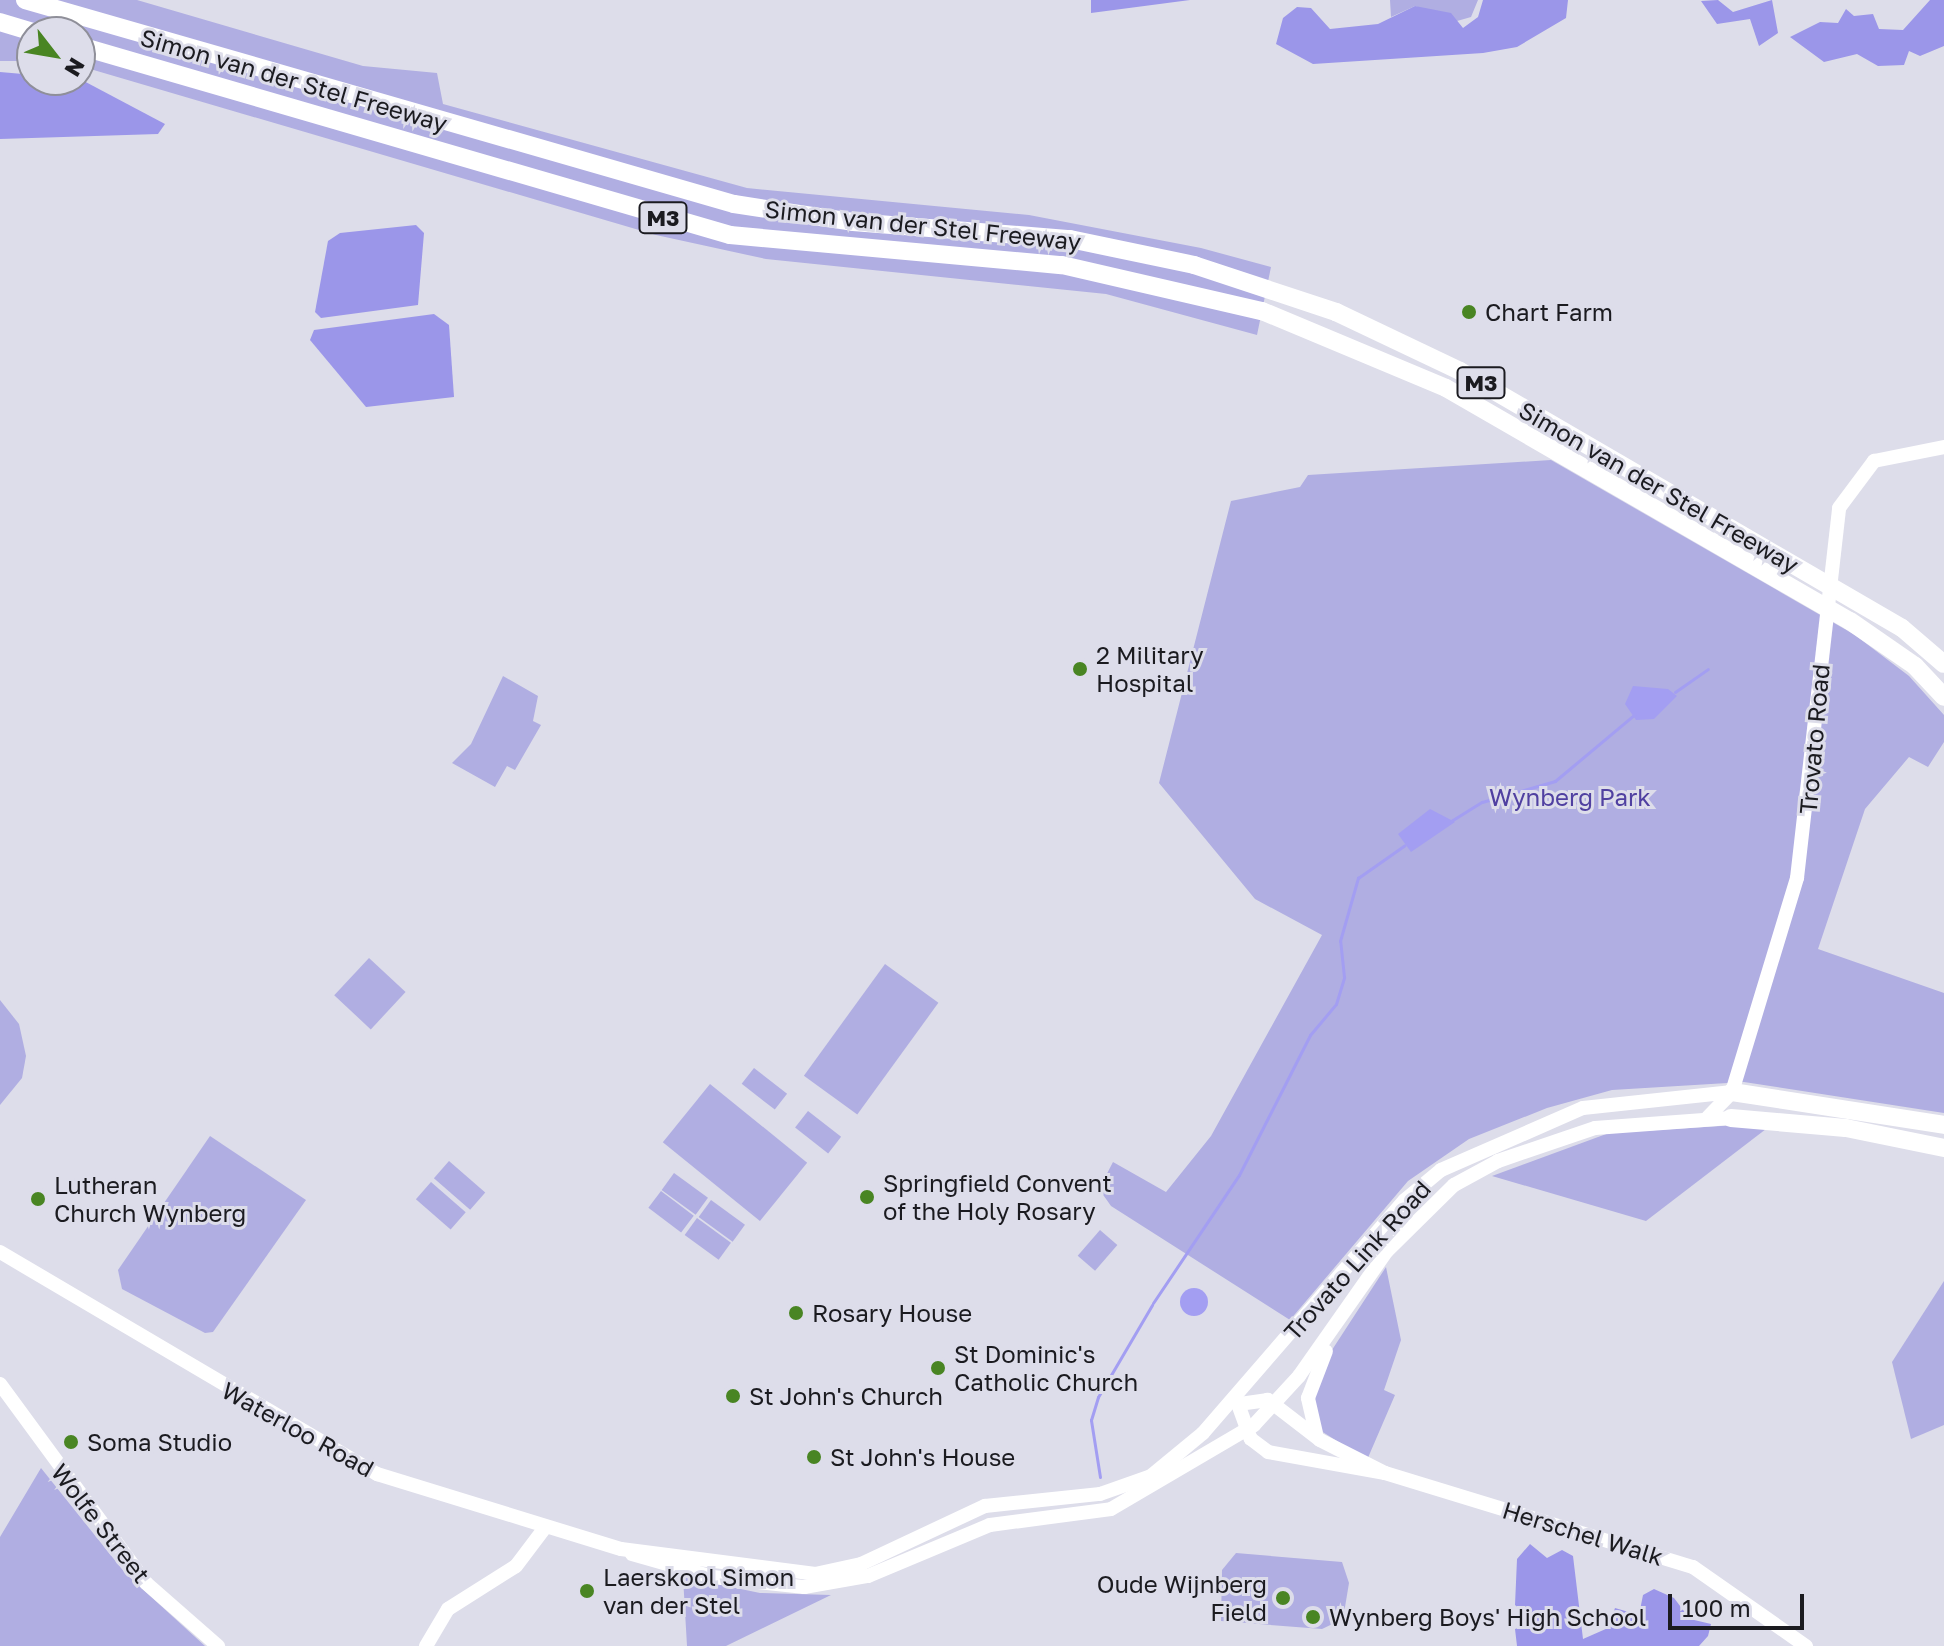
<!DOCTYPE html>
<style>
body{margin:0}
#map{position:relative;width:1944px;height:1646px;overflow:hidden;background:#ddddea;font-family:"Golos Text",sans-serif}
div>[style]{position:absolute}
.green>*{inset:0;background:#b0aee2;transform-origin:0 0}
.forest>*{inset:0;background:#9b96e9}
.water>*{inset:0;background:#a39ef2}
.round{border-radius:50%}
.stream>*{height:3px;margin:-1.5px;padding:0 1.5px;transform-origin:1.5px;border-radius:1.5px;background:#a39ef2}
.secondary>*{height:14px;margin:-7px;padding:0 7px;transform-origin:7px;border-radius:7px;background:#fff}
.highway>*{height:18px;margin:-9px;padding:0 9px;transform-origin:9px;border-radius:9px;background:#fff}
.dots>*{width:22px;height:22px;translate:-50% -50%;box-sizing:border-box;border:4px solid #ddddea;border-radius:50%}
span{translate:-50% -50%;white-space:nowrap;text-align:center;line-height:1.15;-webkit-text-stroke:6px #ddddea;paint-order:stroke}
.shield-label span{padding:2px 6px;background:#ddddea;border:2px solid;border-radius:6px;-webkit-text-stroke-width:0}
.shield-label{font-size:22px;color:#1b1b20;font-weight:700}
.street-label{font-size:24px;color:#1b1b20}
.poi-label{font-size:24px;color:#1b1b20}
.left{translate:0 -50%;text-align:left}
.right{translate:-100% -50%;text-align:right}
.park-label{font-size:24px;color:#5040a1}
.north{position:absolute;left:16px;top:16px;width:80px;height:80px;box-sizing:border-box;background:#ddddea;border:2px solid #8f8f99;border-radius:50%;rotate:121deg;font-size:22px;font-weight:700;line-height:32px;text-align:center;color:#1b1b20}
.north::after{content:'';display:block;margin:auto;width:28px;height:36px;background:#498523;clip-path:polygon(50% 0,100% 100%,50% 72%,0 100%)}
.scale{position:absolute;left:1668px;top:1594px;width:136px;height:36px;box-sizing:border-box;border:4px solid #1b1b20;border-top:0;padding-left:10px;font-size:24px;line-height:28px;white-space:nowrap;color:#1b1b20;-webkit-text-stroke:6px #ddddea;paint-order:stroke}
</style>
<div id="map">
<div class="green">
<div style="clip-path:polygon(0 0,137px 0,363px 66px,437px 73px,443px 104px,747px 188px,1029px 215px,1201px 248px,1271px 267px,1257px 335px,1106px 294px,766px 259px,656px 235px,80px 66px,80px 32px,32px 32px,32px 61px,0 61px)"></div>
<div style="clip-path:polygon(1390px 0,1478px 0,1471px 17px,1457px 21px,1415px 6px,1391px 17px)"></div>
<div style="clip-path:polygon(1551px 460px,1855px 635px,1909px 676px,1944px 715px,1944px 742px,1928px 767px,1909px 757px,1865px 809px,1818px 949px,1944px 993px,1944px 1113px,1744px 1082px,1612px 1090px,1547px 1108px,1469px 1139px,1408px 1181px,1290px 1320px,1111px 1206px,1099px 1189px,1113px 1162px,1166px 1192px,1211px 1136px,1322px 935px,1255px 899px,1159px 783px,1231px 501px,1300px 487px,1308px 475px)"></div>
<div style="clip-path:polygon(503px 676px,538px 696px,533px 721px,541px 725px,515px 770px,507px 766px,495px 787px,452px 763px,471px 744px)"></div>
<div style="left:369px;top:958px;width:50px;height:51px;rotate:43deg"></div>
<div style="left:885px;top:964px;width:66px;height:138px;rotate:36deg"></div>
<div style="clip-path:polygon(0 1000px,19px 1024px,26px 1056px,22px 1078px,0 1105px)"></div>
<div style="left:754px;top:1068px;width:42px;height:20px;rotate:38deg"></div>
<div style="left:710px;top:1084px;width:125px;height:75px;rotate:39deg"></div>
<div style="left:808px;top:1111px;width:42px;height:21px;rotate:38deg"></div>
<div style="clip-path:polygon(1737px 1125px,1766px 1129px,1646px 1221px,1492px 1176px,1609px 1133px)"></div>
<div style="clip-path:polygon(210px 1136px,306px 1200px,213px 1332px,205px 1333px,122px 1289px,118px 1270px)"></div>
<div style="left:449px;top:1161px;width:48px;height:23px;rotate:41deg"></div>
<div style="left:674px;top:1173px;width:42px;height:21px;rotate:36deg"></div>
<div style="left:431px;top:1182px;width:46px;height:23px;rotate:41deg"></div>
<div style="left:661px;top:1191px;width:41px;height:21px;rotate:37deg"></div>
<div style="left:711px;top:1200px;width:42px;height:21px;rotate:36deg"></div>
<div style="left:697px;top:1218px;width:42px;height:21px;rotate:36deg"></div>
<div style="left:1100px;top:1230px;width:23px;height:34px;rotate:41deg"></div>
<div style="clip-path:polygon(1386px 1267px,1401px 1340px,1384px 1390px,1395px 1395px,1367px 1460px,1318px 1429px,1311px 1407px,1330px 1353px)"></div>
<div style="clip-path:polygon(1944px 1281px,1944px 1425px,1911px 1439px,1892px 1362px)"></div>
<div style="clip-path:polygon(41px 1468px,125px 1573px,205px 1646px,0 1646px,0 1537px)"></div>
<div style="clip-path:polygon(1236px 1553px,1342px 1562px,1349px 1583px,1343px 1619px,1322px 1629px,1221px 1621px,1222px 1570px)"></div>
<div style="clip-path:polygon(683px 1577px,760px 1593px,831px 1595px,726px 1646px,687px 1646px)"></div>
</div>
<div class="forest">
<div style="clip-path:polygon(1091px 0,1190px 0,1091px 13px)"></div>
<div style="clip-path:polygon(1483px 0,1568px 0,1566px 18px,1517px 47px,1483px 53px,1313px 64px,1276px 44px,1283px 18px,1297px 7px,1311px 8px,1330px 29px,1378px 24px,1415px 6px,1451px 13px,1463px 28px,1478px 17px)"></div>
<div style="clip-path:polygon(1718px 0,1733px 12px,1772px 0,1778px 33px,1759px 46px,1750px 19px,1717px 24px,1701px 1px)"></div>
<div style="clip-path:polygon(1930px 0,1944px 0,1944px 46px,1920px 56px,1909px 51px,1904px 65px,1878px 66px,1857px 54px,1824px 62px,1790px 37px,1820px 22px,1838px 23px,1846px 9px,1854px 16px,1873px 14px,1879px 29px,1903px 30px)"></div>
<div style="clip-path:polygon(0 72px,80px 79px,165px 124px,158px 134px,0 139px)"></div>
<div style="clip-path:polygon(416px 225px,424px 233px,418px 305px,321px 318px,315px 312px,328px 241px,340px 233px)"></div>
<div style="clip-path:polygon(434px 314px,449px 325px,454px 397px,366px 407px,310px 340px,314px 330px)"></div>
<div style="clip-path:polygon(1530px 1544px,1547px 1558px,1562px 1550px,1573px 1556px,1583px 1639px,1608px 1628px,1615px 1608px,1639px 1615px,1643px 1595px,1654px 1589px,1674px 1598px,1690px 1619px,1711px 1624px,1708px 1636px,1699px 1646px,1517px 1646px,1515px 1629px,1536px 1622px,1515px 1605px,1517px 1559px)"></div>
</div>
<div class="water">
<div style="clip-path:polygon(1633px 686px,1668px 689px,1677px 696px,1654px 719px,1636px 720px,1625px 704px)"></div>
<div style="clip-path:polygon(1430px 809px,1455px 822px,1411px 852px,1398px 834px)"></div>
<div class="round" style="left:1180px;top:1288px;width:28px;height:28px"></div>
</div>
<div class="stream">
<div style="left:1675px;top:692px;width:40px;rotate:-34.9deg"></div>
<div style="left:1451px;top:821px;width:36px;rotate:-32deg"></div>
<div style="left:1482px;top:802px;width:76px;rotate:-16deg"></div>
<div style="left:1555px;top:781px;width:103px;rotate:-39.9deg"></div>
<div style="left:1153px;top:1303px;width:154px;rotate:-56.1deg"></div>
<div style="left:1239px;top:1175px;width:157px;rotate:-63.1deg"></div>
<div style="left:1310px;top:1035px;width:40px;rotate:-50deg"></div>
<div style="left:1336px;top:1004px;width:28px;rotate:-73deg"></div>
<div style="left:1344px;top:977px;width:36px;rotate:-96deg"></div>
<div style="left:1340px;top:941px;width:66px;rotate:-74.1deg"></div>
<div style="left:1358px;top:878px;width:57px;rotate:-35.1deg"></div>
<div style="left:1100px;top:1477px;width:58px;rotate:-99deg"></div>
<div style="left:1091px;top:1420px;width:24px;rotate:-73deg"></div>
<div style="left:1098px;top:1397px;width:107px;rotate:-59.6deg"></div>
</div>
<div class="secondary">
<div style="left:1708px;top:1117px;width:35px;rotate:-46deg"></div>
<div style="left:1732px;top:1092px;width:224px;rotate:-73.1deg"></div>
<div style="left:1797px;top:878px;width:372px;rotate:-83.5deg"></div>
<div style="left:1839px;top:508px;width:59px;rotate:-53.3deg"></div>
<div style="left:1874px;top:461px;width:71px;rotate:-11.3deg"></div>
<div style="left:0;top:1252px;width:438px;rotate:30.5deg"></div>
<div style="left:377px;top:1474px;width:255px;rotate:17.1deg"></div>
<div style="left:621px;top:1549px;width:196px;rotate:7.3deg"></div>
<div style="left:815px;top:1574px;width:47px;rotate:-12.3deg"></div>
<div style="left:861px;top:1564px;width:137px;rotate:-25.1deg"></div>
<div style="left:985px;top:1506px;width:116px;rotate:-6deg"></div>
<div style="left:1100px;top:1494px;width:54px;rotate:-19.4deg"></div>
<div style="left:1151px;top:1476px;width:67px;rotate:-39.6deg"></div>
<div style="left:1203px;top:1433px;width:308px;rotate:-49.1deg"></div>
<div style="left:1405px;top:1200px;width:47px;rotate:-39.8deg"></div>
<div style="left:1441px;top:1170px;width:155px;rotate:-23.6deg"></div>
<div style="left:1583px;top:1108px;width:150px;rotate:-6.1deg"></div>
<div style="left:0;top:1384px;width:247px;rotate:53.7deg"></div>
<div style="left:146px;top:1583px;width:96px;rotate:41.2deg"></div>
<div style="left:1316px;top:1433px;width:36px;rotate:-103deg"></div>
<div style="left:1308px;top:1398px;width:50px;rotate:-69deg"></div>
<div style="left:1385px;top:1473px;width:73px;rotate:-153.1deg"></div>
<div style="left:1320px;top:1440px;width:66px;rotate:-142.4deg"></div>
<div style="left:1268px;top:1400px;width:30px;rotate:172deg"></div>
<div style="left:1238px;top:1404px;width:37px;rotate:70deg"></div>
<div style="left:1251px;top:1439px;width:21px;rotate:37deg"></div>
<div style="left:1268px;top:1452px;width:119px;rotate:10.2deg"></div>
<div style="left:1385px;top:1473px;width:322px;rotate:17deg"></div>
<div style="left:1693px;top:1567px;width:138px;rotate:35deg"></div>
<div style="left:632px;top:1554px;width:84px;rotate:15.9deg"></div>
<div style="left:713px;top:1577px;width:92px;rotate:6.3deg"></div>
<div style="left:804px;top:1587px;width:65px;rotate:-9.8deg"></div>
<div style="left:868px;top:1576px;width:132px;rotate:-22.7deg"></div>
<div style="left:990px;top:1525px;width:122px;rotate:-7.5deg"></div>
<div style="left:1111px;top:1509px;width:166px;rotate:-30.4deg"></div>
<div style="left:1254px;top:1425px;width:67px;rotate:-47.4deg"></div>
<div style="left:1299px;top:1376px;width:153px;rotate:-54.9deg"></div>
<div style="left:1387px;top:1251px;width:94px;rotate:-44.6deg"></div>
<div style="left:1454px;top:1185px;width:50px;rotate:-28.6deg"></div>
<div style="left:1498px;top:1161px;width:102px;rotate:-18.8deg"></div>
<div style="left:1595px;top:1128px;width:136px;rotate:-4.2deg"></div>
<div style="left:426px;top:1646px;width:43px;rotate:-59.3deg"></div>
<div style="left:448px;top:1609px;width:80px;rotate:-32.3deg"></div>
<div style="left:516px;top:1566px;width:46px;rotate:-52.9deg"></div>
</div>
<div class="highway">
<div style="left:25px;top:0;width:738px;rotate:16.05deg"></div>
<div style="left:734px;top:204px;width:120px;rotate:8.6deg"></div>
<div style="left:853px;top:222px;width:218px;rotate:4.5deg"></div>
<div style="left:1070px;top:239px;width:127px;rotate:11.8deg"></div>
<div style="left:1194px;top:265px;width:150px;rotate:18.3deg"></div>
<div style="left:1336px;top:312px;width:137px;rotate:25.4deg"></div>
<div style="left:1460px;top:371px;width:511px;rotate:30.18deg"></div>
<div style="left:1902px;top:628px;width:55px;rotate:40.6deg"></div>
<div style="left:0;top:22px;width:34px;rotate:17deg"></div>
<div style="left:80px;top:46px;width:677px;rotate:16.21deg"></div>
<div style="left:730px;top:235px;width:333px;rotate:5.2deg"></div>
<div style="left:1062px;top:265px;width:205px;rotate:13deg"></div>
<div style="left:1262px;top:311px;width:199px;rotate:22.7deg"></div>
<div style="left:1446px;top:388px;width:466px;rotate:30deg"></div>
<div style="left:1850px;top:621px;width:79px;rotate:34.7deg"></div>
<div style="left:1915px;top:666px;width:42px;rotate:46.9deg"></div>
<div style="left:1732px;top:1092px;width:215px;rotate:8.8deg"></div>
<div style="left:1731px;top:1118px;width:115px;rotate:5deg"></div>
<div style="left:1846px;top:1128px;width:100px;rotate:11.5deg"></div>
</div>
<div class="dots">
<div style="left:1469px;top:312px;background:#498523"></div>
<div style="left:1080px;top:669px;background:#498523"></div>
<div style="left:867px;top:1197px;background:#498523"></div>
<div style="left:38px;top:1199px;background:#498523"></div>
<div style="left:796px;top:1313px;background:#498523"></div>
<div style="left:938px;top:1368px;background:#498523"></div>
<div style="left:733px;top:1396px;background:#498523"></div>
<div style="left:71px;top:1442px;background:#498523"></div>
<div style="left:814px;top:1457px;background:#498523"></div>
<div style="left:587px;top:1591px;background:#498523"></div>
<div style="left:1283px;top:1598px;background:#498523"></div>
<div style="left:1313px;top:1617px;background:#498523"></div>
</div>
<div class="shield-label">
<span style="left:663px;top:218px">M3</span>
<span style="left:1481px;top:383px">M3</span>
</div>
<div class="street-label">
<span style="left:294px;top:80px;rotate:16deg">Simon van der Stel Freeway</span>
<span style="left:923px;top:225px;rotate:6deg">Simon van der Stel Freeway</span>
<span style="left:1659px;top:487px;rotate:30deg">Simon van der Stel Freeway</span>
<span style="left:1814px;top:739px;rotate:-85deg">Trovato Road</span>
<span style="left:1357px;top:1260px;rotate:-48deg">Trovato Link Road</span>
<span style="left:298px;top:1429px;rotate:29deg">Waterloo Road</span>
<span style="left:101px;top:1523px;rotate:52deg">Wolfe Street</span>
<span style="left:1583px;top:1533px;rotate:17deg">Herschel Walk</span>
</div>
<div class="poi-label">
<span class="left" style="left:1485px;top:312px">Chart Farm</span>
<span class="left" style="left:1096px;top:669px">2 Military<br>Hospital</span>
<span class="left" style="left:883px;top:1197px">Springfield Convent<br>of the Holy Rosary</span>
<span class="left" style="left:54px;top:1199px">Lutheran<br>Church Wynberg</span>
<span class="left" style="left:812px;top:1313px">Rosary House</span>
<span class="left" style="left:954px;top:1368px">St Dominic's<br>Catholic Church</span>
<span class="left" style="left:749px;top:1396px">St John's Church</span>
<span class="left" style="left:87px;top:1442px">Soma Studio</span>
<span class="left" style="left:830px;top:1457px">St John's House</span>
<span class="left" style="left:603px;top:1591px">Laerskool Simon<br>van der Stel</span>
<span class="right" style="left:1267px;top:1598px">Oude Wijnberg<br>Field</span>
<span class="left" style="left:1329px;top:1617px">Wynberg Boys' High School</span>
</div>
<div class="park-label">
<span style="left:1570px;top:797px">Wynberg Park</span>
</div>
<div class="north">N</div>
<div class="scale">100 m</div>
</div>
